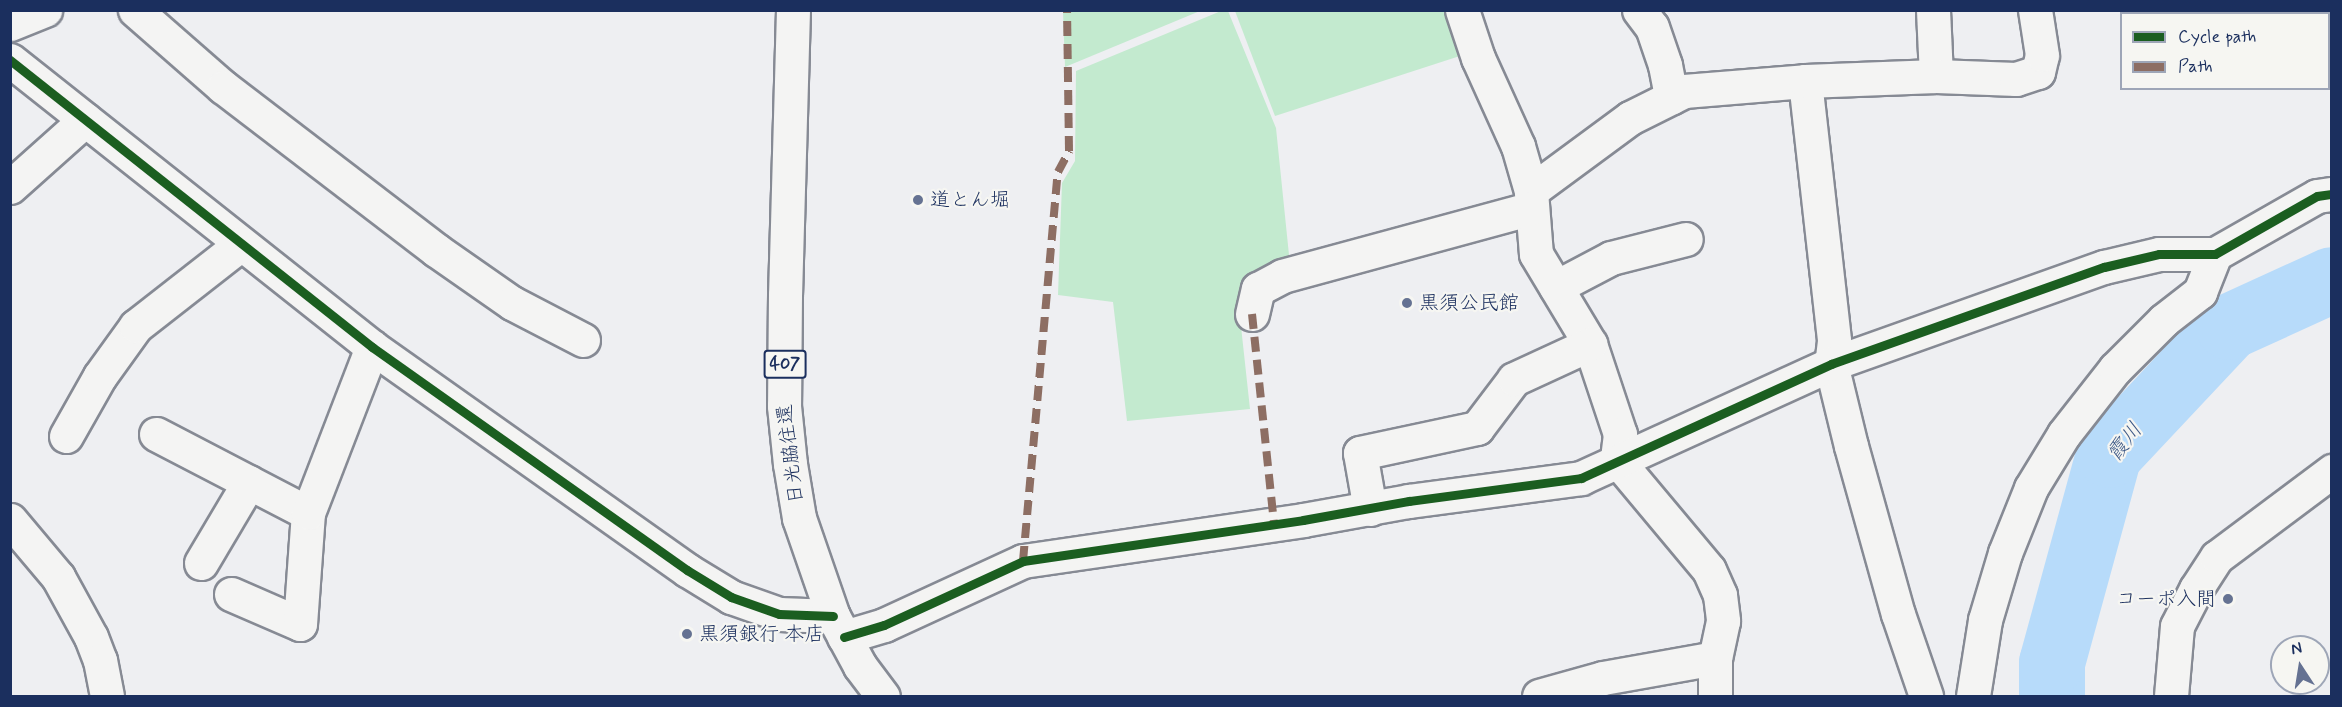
<!DOCTYPE html>
<meta charset="utf-8">
<style>
body{margin:0}
#map{position:relative;width:2342px;height:707px;overflow:hidden;background:#eeeff2;font-family:Mynerve,"Klee One",sans-serif}
div>[style]{position:absolute}
.green>*{inset:0;background:#c3eacf}
.river>*{height:66px;margin:-33px;padding:0 33px;transform-origin:33px;border-radius:33px;background:#b7dbfa}
.roads{filter:drop-shadow(2px 0 #868a94) drop-shadow(-2px 0 #868a94) drop-shadow(0 2px #868a94) drop-shadow(0 -2px #868a94)}
.minor>*{height:33px;margin:-16.5px;padding:0 16.5px;transform-origin:16.5px;border-radius:16.5px;background:#f4f4f3}
.highway>*{height:33px;margin:-16.5px;padding:0 16.5px;transform-origin:16.5px;border-radius:16.5px;background:#f4f4f3}
.quiet>*{height:8px;margin-top:-4px;transform-origin:0;background:repeating-linear-gradient(90deg,#8d6e63 0 15px,transparent 0 23px)}
.cycleway>*{height:9px;margin:-4.5px;padding:0 4.5px;transform-origin:4.5px;border-radius:4.5px;background:#1b5e20}
.dots>*{width:16px;height:16px;translate:-50% -50%;box-sizing:border-box;border:3px solid #f6f6f2;border-radius:50%}
span{translate:-50% -50%;white-space:nowrap;text-align:center;line-height:1.15;-webkit-text-stroke:4.5px #f6f6f2;paint-order:stroke}
.shield-label span{padding:2px 4px;background:#f6f6f2;border:2px solid;border-radius:4px;-webkit-text-stroke-width:0}
.shield-label{font-size:18px;color:#1b2f5e;font-weight:700}
.poi-label{font-size:20px;color:#1b2f5e}
.left{translate:0 -50%;text-align:left}
.right{translate:-100% -50%;text-align:right}
.street-label{font-size:20px;color:#1b2f5e}
.water-label{font-size:21px;color:#3c5886;font-style:italic}
.frame{position:absolute;inset:0;border:12px solid #1b2f5e;pointer-events:none}
.legend{position:absolute;left:2120px;top:12px;width:210px;height:78px;box-sizing:border-box;background:#f6f6f2;border:2px solid #9ea6b7;margin:0;padding:8px 10px;list-style:none;font-size:18px;color:#1b2f5e}
.legend li{display:flex;align-items:center;gap:12px;height:30px}
.legend b{width:30px;border:2px solid #9ea6b7}
.north{position:absolute;left:2270px;top:635px;width:60px;height:60px;box-sizing:border-box;background:#f6f6f2;border:2px solid #9ea6b7;border-radius:50%;rotate:348deg;font-size:16px;font-weight:700;line-height:24px;text-align:center;color:#1b2f5e}
.north::after{content:'';display:block;margin:auto;width:21px;height:27px;background:#657292;clip-path:polygon(50% 0,100% 100%,50% 72%,0 100%)}
</style>
<div id="map">
<div class="green">
<div style="clip-path:polygon(1063px 11px,1063px 10px,1200px 11px,1065px 67px)"></div>
<div style="clip-path:polygon(1221px 11px,1228px 11px,1276px 128px,1289px 255px,1249px 280px,1239px 308px,1250px 409px,1127px 421px,1113px 302px,1058px 295px,1062px 183px,1075px 161px,1076px 71px)"></div>
<div style="clip-path:polygon(1235px 11px,1451px 11px,1466px 54px,1275px 116px)"></div>
</div>
<div class="river">
<div style="left:2052px;top:696px;width:33px;rotate:-90deg"></div>
<div style="left:2052px;top:663px;width:216px;rotate:-74.7deg"></div>
<div style="left:2109px;top:455px;width:175px;rotate:-46.8deg"></div>
<div style="left:2229px;top:327px;width:113px;rotate:-24.5deg"></div>
</div>
<div class="roads">
<div class="minor">
<div style="left:135px;top:10px;width:117px;rotate:41.2deg"></div>
<div style="left:223px;top:87px;width:268px;rotate:37.4deg"></div>
<div style="left:436px;top:250px;width:93px;rotate:34.9deg"></div>
<div style="left:512px;top:303px;width:80px;rotate:27.5deg"></div>
<div style="left:1462px;top:10px;width:51px;rotate:71.6deg"></div>
<div style="left:1478px;top:58px;width:97px;rotate:65.6deg"></div>
<div style="left:1518px;top:146px;width:47px;rotate:73.9deg"></div>
<div style="left:1531px;top:191px;width:63px;rotate:85.5deg"></div>
<div style="left:1536px;top:254px;width:105px;rotate:59deg"></div>
<div style="left:1590px;top:344px;width:95px;rotate:71.6deg"></div>
<div style="left:1620px;top:434px;width:26px;rotate:97deg"></div>
<div style="left:1617px;top:460px;width:143px;rotate:50.1deg"></div>
<div style="left:1709px;top:570px;width:27px;rotate:66deg"></div>
<div style="left:1720px;top:595px;width:26px;rotate:83deg"></div>
<div style="left:1723px;top:621px;width:38px;rotate:102deg"></div>
<div style="left:1715px;top:658px;width:38px;rotate:90deg"></div>
<div style="left:1639px;top:10px;width:21px;rotate:53deg"></div>
<div style="left:1652px;top:27px;width:40px;rotate:71.1deg"></div>
<div style="left:1665px;top:65px;width:33px;rotate:79deg"></div>
<div style="left:1933px;top:10px;width:66px;rotate:87.4deg"></div>
<div style="left:10px;top:24px;width:38px;rotate:-22deg"></div>
<div style="left:10px;top:60px;width:462px;rotate:38.4deg"></div>
<div style="left:372px;top:347px;width:386px;rotate:35.3deg"></div>
<div style="left:687px;top:570px;width:52px;rotate:31.5deg"></div>
<div style="left:731px;top:597px;width:51px;rotate:19.5deg"></div>
<div style="left:779px;top:614px;width:54px;rotate:2.1deg"></div>
<div style="left:1805px;top:81px;width:262px;rotate:83.6deg"></div>
<div style="left:1834px;top:341px;width:23px;rotate:97deg"></div>
<div style="left:1831px;top:364px;width:84px;rotate:76.3deg"></div>
<div style="left:1851px;top:446px;width:174px;rotate:74.4deg"></div>
<div style="left:1898px;top:614px;width:87px;rotate:71.1deg"></div>
<div style="left:10px;top:187px;width:101px;rotate:-41.8deg"></div>
<div style="left:1531px;top:191px;width:123px;rotate:-36.4deg"></div>
<div style="left:1630px;top:118px;width:60px;rotate:-26.6deg"></div>
<div style="left:1684px;top:91px;width:121px;rotate:-4.7deg"></div>
<div style="left:1805px;top:81px;width:131px;rotate:-2.2deg"></div>
<div style="left:1936px;top:76px;width:80px;rotate:2.1deg"></div>
<div style="left:2016px;top:79px;width:23px;rotate:-18deg"></div>
<div style="left:2038px;top:72px;width:17px;rotate:-77deg"></div>
<div style="left:2042px;top:55px;width:46px;rotate:-98.8deg"></div>
<div style="left:1556px;top:287px;width:62px;rotate:-27.8deg"></div>
<div style="left:1611px;top:258px;width:77px;rotate:-14.2deg"></div>
<div style="left:1252px;top:314px;width:26px;rotate:-77deg"></div>
<div style="left:1258px;top:289px;width:27px;rotate:-28deg"></div>
<div style="left:1282px;top:276px;width:259px;rotate:-15.2deg"></div>
<div style="left:156px;top:434px;width:171px;rotate:27.5deg"></div>
<div style="left:66px;top:436px;width:69px;rotate:-60.5deg"></div>
<div style="left:100px;top:376px;width:62px;rotate:-54.2deg"></div>
<div style="left:136px;top:326px;width:133px;rotate:-38deg"></div>
<div style="left:1370px;top:509px;width:57px;rotate:-100.1deg"></div>
<div style="left:1360px;top:453px;width:120px;rotate:-12.1deg"></div>
<div style="left:1477px;top:428px;width:61px;rotate:-52.9deg"></div>
<div style="left:1514px;top:379px;width:84px;rotate:-24.7deg"></div>
<div style="left:10px;top:520px;width:75px;rotate:49.9deg"></div>
<div style="left:58px;top:577px;width:68px;rotate:61.2deg"></div>
<div style="left:91px;top:637px;width:25px;rotate:69deg"></div>
<div style="left:100px;top:660px;width:37px;rotate:79deg"></div>
<div style="left:201px;top:563px;width:94px;rotate:-59.3deg"></div>
<div style="left:231px;top:594px;width:75px;rotate:23.5deg"></div>
<div style="left:300px;top:624px;width:111px;rotate:-85.9deg"></div>
<div style="left:308px;top:513px;width:178px;rotate:-68.9deg"></div>
<div style="left:844px;top:637px;width:42px;rotate:-16.7deg"></div>
<div style="left:884px;top:625px;width:153px;rotate:-24.7deg"></div>
<div style="left:1023px;top:561px;width:283px;rotate:-8.3deg"></div>
<div style="left:1303px;top:520px;width:108px;rotate:-10.2deg"></div>
<div style="left:1409px;top:501px;width:174px;rotate:-7.6deg"></div>
<div style="left:1581px;top:478px;width:275px;rotate:-24.5deg"></div>
<div style="left:1831px;top:364px;width:290px;rotate:-19.6deg"></div>
<div style="left:2104px;top:267px;width:57px;rotate:-13.3deg"></div>
<div style="left:2159px;top:254px;width:56px"></div>
<div style="left:2215px;top:254px;width:117px;rotate:-29.6deg"></div>
<div style="left:2317px;top:196px;width:15px;rotate:-8deg"></div>
<div style="left:1539px;top:696px;width:66px;rotate:-15.7deg"></div>
<div style="left:1603px;top:678px;width:114px;rotate:-10.1deg"></div>
<div style="left:1973px;top:696px;width:77px;rotate:-81deg"></div>
<div style="left:1985px;top:620px;width:70px;rotate:-73.4deg"></div>
<div style="left:2005px;top:553px;width:70px;rotate:-68.2deg"></div>
<div style="left:2031px;top:488px;width:63px;rotate:-58.6deg"></div>
<div style="left:2064px;top:434px;width:83px;rotate:-51.9deg"></div>
<div style="left:2115px;top:369px;width:69px;rotate:-45deg"></div>
<div style="left:2164px;top:320px;width:46px;rotate:-37.9deg"></div>
<div style="left:2200px;top:292px;width:41px;rotate:-68.5deg"></div>
<div style="left:2171px;top:696px;width:70px;rotate:-85.1deg"></div>
<div style="left:2177px;top:626px;width:42px;rotate:-62.8deg"></div>
<div style="left:2196px;top:589px;width:38px;rotate:-57deg"></div>
<div style="left:2217px;top:557px;width:144px;rotate:-36.8deg"></div>
</div>
<div class="highway">
<div style="left:793px;top:10px;width:285px;rotate:91.6deg"></div>
<div style="left:785px;top:295px;width:111px;rotate:90.5deg"></div>
<div style="left:784px;top:406px;width:58px;rotate:84.1deg"></div>
<div style="left:790px;top:464px;width:55px;rotate:80.5deg"></div>
<div style="left:799px;top:518px;width:104px;rotate:70.9deg"></div>
<div style="left:833px;top:616px;width:57px;rotate:61.6deg"></div>
<div style="left:860px;top:666px;width:38px;rotate:53deg"></div>
</div>
</div>
<div class="quiet">
<div style="left:1252px;top:314px;width:211px;rotate:84deg"></div>
<div style="left:1023px;top:561px;width:391px;rotate:-84.9deg"></div>
<div style="left:1058px;top:172px;width:24px;rotate:-62deg"></div>
<div style="left:1069px;top:151px;width:141px;rotate:-90.8deg"></div>
</div>
<div class="cycleway">
<div style="left:10px;top:60px;width:462px;rotate:38.4deg"></div>
<div style="left:372px;top:347px;width:386px;rotate:35.3deg"></div>
<div style="left:687px;top:570px;width:52px;rotate:31.5deg"></div>
<div style="left:731px;top:597px;width:51px;rotate:19.5deg"></div>
<div style="left:779px;top:614px;width:54px;rotate:2.1deg"></div>
<div style="left:844px;top:637px;width:42px;rotate:-16.7deg"></div>
<div style="left:884px;top:625px;width:153px;rotate:-24.7deg"></div>
<div style="left:1023px;top:561px;width:283px;rotate:-8.3deg"></div>
<div style="left:1303px;top:520px;width:108px;rotate:-10.2deg"></div>
<div style="left:1409px;top:501px;width:174px;rotate:-7.6deg"></div>
<div style="left:1581px;top:478px;width:275px;rotate:-24.5deg"></div>
<div style="left:1831px;top:364px;width:290px;rotate:-19.6deg"></div>
<div style="left:2104px;top:267px;width:57px;rotate:-13.3deg"></div>
<div style="left:2159px;top:254px;width:56px"></div>
<div style="left:2215px;top:254px;width:117px;rotate:-29.6deg"></div>
<div style="left:2317px;top:196px;width:15px;rotate:-8deg"></div>
</div>
<div class="dots">
<div style="left:918px;top:200px;background:#657292"></div>
<div style="left:1407px;top:303px;background:#657292"></div>
<div style="left:2228px;top:599px;background:#657292"></div>
<div style="left:687px;top:634px;background:#657292"></div>
</div>
<div class="shield-label">
<span style="left:785px;top:364px">407</span>
</div>
<div class="poi-label">
<span class="left" style="left:930px;top:200px">道とん堀</span>
<span class="left" style="left:1419px;top:303px">黒須公民館</span>
<span class="right" style="left:2216px;top:599px">コーポ入間</span>
<span class="left" style="left:699px;top:634px">黒須銀行 本店</span>
</div>
<div class="street-label">
<span style="left:791px;top:454px;rotate:-97deg">日光脇往還</span>
</div>
<div class="water-label">
<span style="left:2125px;top:442px;rotate:-52deg">霞川</span>
</div>
<div class="frame"></div>
<ul class="legend">
<li><b style="height:8px;background:#1b5e20"></b>Cycle path</li>
<li><b style="height:8px;background:#8d6e63"></b>Path</li>
</ul>
<div class="north">N</div>
</div>
